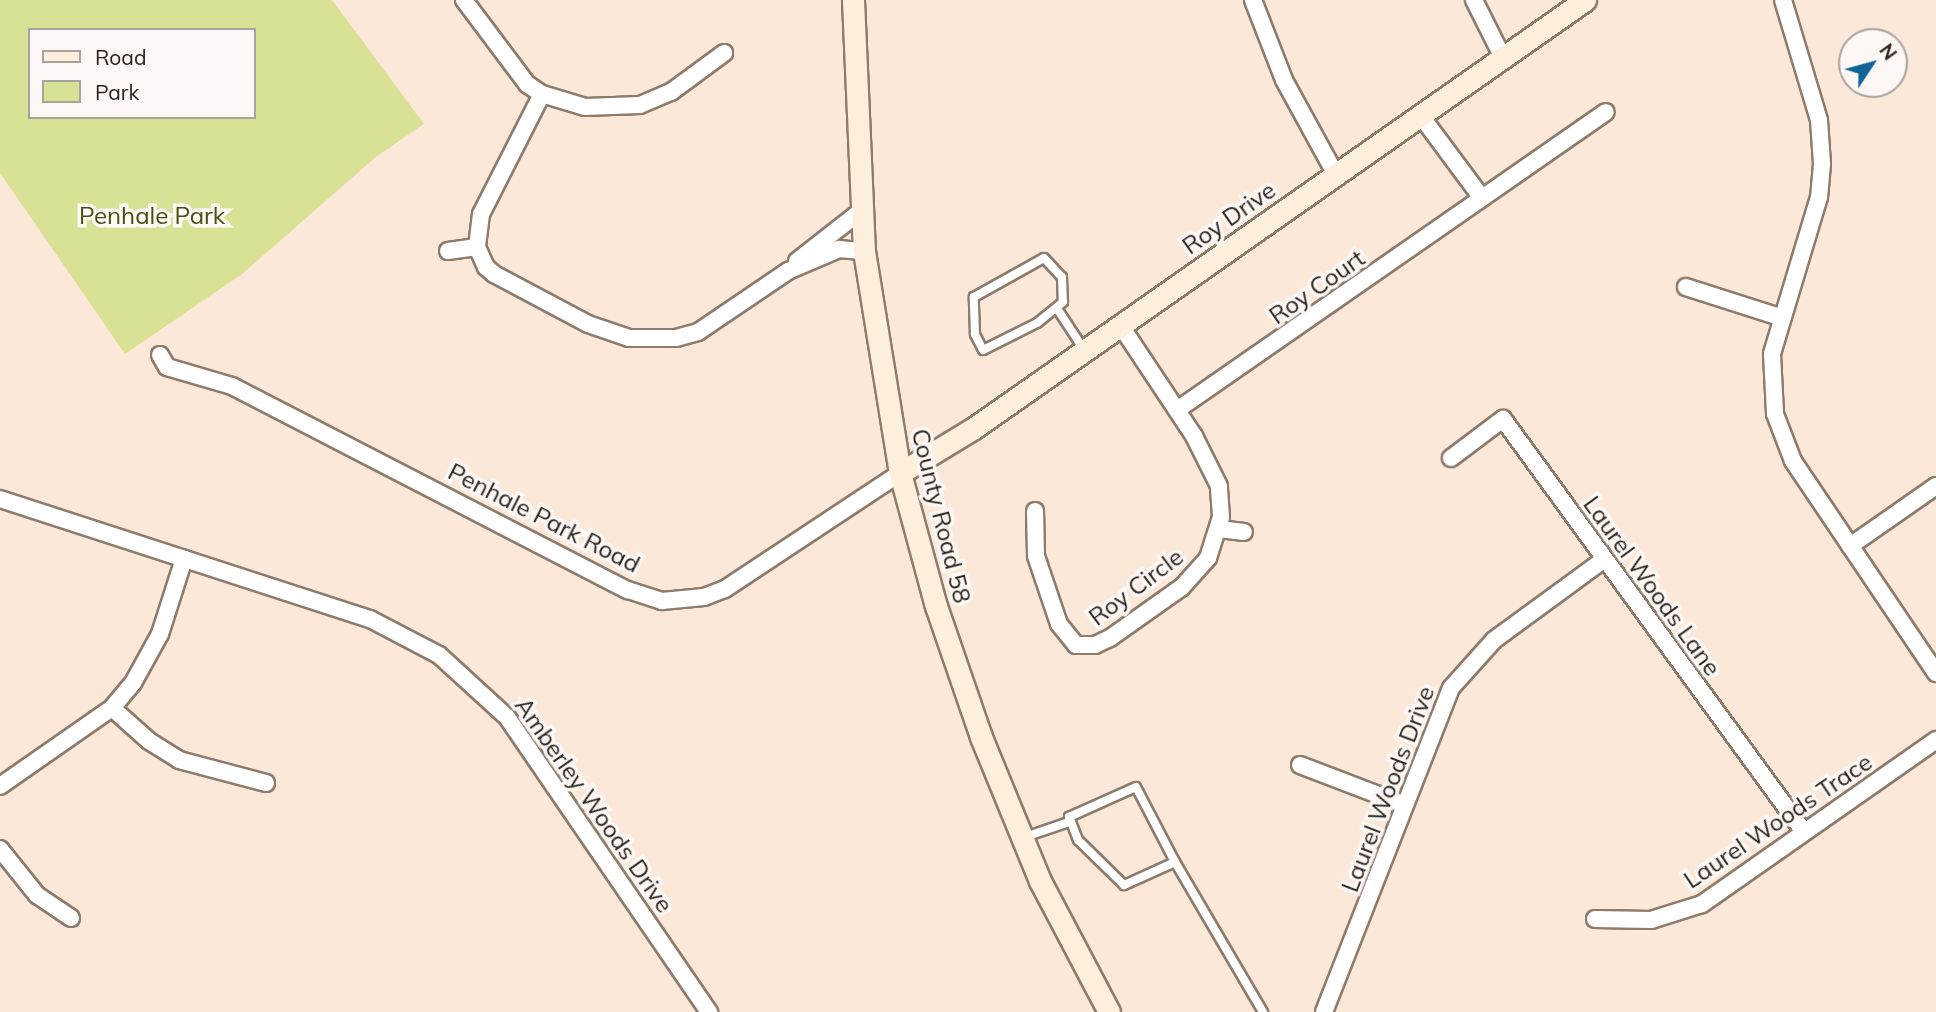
<!DOCTYPE html>
<style>
body{margin:0}
#map{position:relative;width:1936px;height:1012px;overflow:hidden;background:#fce8d8;font-family:Mulish,sans-serif}
div>[style]{position:absolute}
.green>*{inset:0;background:#d9e195}
.roads{filter:drop-shadow(2px 0 #8d7b6c) drop-shadow(-2px 0 #8d7b6c) drop-shadow(0 2px #8d7b6c) drop-shadow(0 -2px #8d7b6c)}
.lane>*{height:8px;margin:-4px;padding:0 4px;transform-origin:4px;border-radius:4px;background:#fff}
.street>*{height:16px;margin:-8px;padding:0 8px;transform-origin:8px;border-radius:8px;background:#fff}
.secondary>*{height:21px;margin:-10.5px;padding:0 10.5px;transform-origin:10.5px;border-radius:10.5px;background:#feefdc}
span{translate:-50% -50%;white-space:nowrap;text-align:center;line-height:1.15;-webkit-text-stroke:7px #fdf8f5;paint-order:stroke}
.park-label{font-size:24px;color:#4a4e0f}
.street-label{font-size:24px;color:#2b241e}
.legend{position:absolute;left:28px;top:28px;width:228px;height:91px;box-sizing:border-box;background:#fdf8f5;border:2px solid #a9a39f;margin:0;padding:9px 12px;list-style:none;font-size:21px;color:#2b241e}
.legend li{display:flex;align-items:center;gap:14px;height:35px}
.legend b{width:35px;border:2px solid #a9a39f}
.north{position:absolute;left:1838px;top:28px;width:70px;height:70px;box-sizing:border-box;background:#fdf8f5;border:2px solid #a9a39f;border-radius:50%;rotate:54deg;font-size:19px;font-weight:700;line-height:28px;text-align:center;color:#2b241e}
.north::after{content:'';display:block;margin:auto;width:24px;height:32px;background:#106596;clip-path:polygon(50% 0,100% 100%,50% 72%,0 100%)}
</style>
<div id="map">
<div class="green">
<div style="clip-path:polygon(evenodd,0 0,332px 0,424px 124px,377px 156px,242px 274px,125px 354px,0 173px,0 0,30px 30px,254px 30px,254px 117px,30px 117px,30px 30px)"></div>
</div>
<div class="roads">
<div class="lane">
<div style="left:1044px;top:258px;width:26px;rotate:47deg"></div>
<div style="left:1062px;top:277px;width:25px;rotate:88deg"></div>
<div style="left:1063px;top:302px;width:33px;rotate:141deg"></div>
<div style="left:1037px;top:323px;width:60px;rotate:153.4deg"></div>
<div style="left:983px;top:350px;width:18px;rotate:-117deg"></div>
<div style="left:975px;top:334px;width:37px;rotate:-92deg"></div>
<div style="left:974px;top:297px;width:80px;rotate:-29.1deg"></div>
<div style="left:1058px;top:310px;width:45px;rotate:56.7deg"></div>
<div style="left:1136px;top:787px;width:85px;rotate:62.5deg"></div>
<div style="left:1175px;top:862px;width:56px;rotate:155.7deg"></div>
<div style="left:1124px;top:885px;width:64px;rotate:-135.6deg"></div>
<div style="left:1078px;top:840px;width:25px;rotate:-111deg"></div>
<div style="left:1069px;top:817px;width:73px;rotate:-24.1deg"></div>
<div style="left:1022px;top:838px;width:50px;rotate:-18.8deg"></div>
<div style="left:1175px;top:862px;width:174px;rotate:59.6deg"></div>
</div>
<div class="street">
<div style="left:464px;top:0;width:105px;rotate:53.1deg"></div>
<div style="left:527px;top:84px;width:18px;rotate:34deg"></div>
<div style="left:542px;top:94px;width:45px;rotate:16.8deg"></div>
<div style="left:585px;top:107px;width:55px;rotate:-2.1deg"></div>
<div style="left:640px;top:105px;width:34px;rotate:-23deg"></div>
<div style="left:671px;top:92px;width:66px;rotate:-36.3deg"></div>
<div style="left:1253px;top:0;width:86px;rotate:68.8deg"></div>
<div style="left:1284px;top:80px;width:108px;rotate:61.3deg"></div>
<div style="left:1474px;top:0;width:65px;rotate:63.4deg"></div>
<div style="left:1783px;top:0;width:125px;rotate:73.3deg"></div>
<div style="left:1819px;top:120px;width:44px;rotate:86.1deg"></div>
<div style="left:1822px;top:164px;width:33px;rotate:95deg"></div>
<div style="left:1819px;top:197px;width:164px;rotate:106.7deg"></div>
<div style="left:1772px;top:354px;width:60px;rotate:87.1deg"></div>
<div style="left:1775px;top:414px;width:50px;rotate:69deg"></div>
<div style="left:1793px;top:461px;width:256px;rotate:56deg"></div>
<div style="left:542px;top:94px;width:135px;rotate:116.9deg"></div>
<div style="left:481px;top:214px;width:33px;rotate:97deg"></div>
<div style="left:477px;top:247px;width:22px;rotate:66deg"></div>
<div style="left:486px;top:267px;width:11px;rotate:41deg"></div>
<div style="left:494px;top:274px;width:106px;rotate:28deg"></div>
<div style="left:588px;top:324px;width:43px;rotate:18.9deg"></div>
<div style="left:629px;top:338px;width:47px"></div>
<div style="left:676px;top:338px;width:23px;rotate:-15deg"></div>
<div style="left:698px;top:332px;width:109px;rotate:-34.1deg"></div>
<div style="left:788px;top:271px;width:56px;rotate:-23.3deg"></div>
<div style="left:839px;top:249px;width:25px;rotate:5deg"></div>
<div style="left:1421px;top:116px;width:102px;rotate:53.4deg"></div>
<div style="left:448px;top:251px;width:29px;rotate:-8deg"></div>
<div style="left:797px;top:261px;width:81px;rotate:-38deg"></div>
<div style="left:1686px;top:287px;width:99px;rotate:17.7deg"></div>
<div style="left:160px;top:355px;width:14px;rotate:60deg"></div>
<div style="left:167px;top:367px;width:68px;rotate:16.3deg"></div>
<div style="left:232px;top:386px;width:445px;rotate:27.3deg"></div>
<div style="left:628px;top:590px;width:36px;rotate:18deg"></div>
<div style="left:662px;top:601px;width:42px;rotate:-5.4deg"></div>
<div style="left:704px;top:597px;width:22px;rotate:-21deg"></div>
<div style="left:725px;top:589px;width:210px;rotate:-33.5deg"></div>
<div style="left:1177px;top:410px;width:522px;rotate:-34.79deg"></div>
<div style="left:1451px;top:458px;width:65px;rotate:-36.9deg"></div>
<div style="left:1503px;top:419px;width:511px;rotate:53.91deg"></div>
<div style="left:0;top:499px;width:389px;rotate:18deg"></div>
<div style="left:370px;top:619px;width:78px;rotate:27.6deg"></div>
<div style="left:439px;top:655px;width:92px;rotate:42.4deg"></div>
<div style="left:507px;top:717px;width:358px;rotate:55.6deg"></div>
<div style="left:1035px;top:511px;width:45px;rotate:88.7deg"></div>
<div style="left:1036px;top:556px;width:72px;rotate:71.3deg"></div>
<div style="left:1059px;top:624px;width:27px;rotate:51deg"></div>
<div style="left:1076px;top:645px;width:19px"></div>
<div style="left:1095px;top:645px;width:17px;rotate:-25deg"></div>
<div style="left:1110px;top:638px;width:88px;rotate:-35.3deg"></div>
<div style="left:1182px;top:587px;width:39px;rotate:-48deg"></div>
<div style="left:1208px;top:558px;width:43px;rotate:-72.4deg"></div>
<div style="left:1221px;top:517px;width:31px;rotate:-94deg"></div>
<div style="left:1219px;top:486px;width:56px;rotate:-116.6deg"></div>
<div style="left:1194px;top:436px;width:132px;rotate:-123.6deg"></div>
<div style="left:1219px;top:529px;width:25px;rotate:7deg"></div>
<div style="left:1850px;top:546px;width:105px;rotate:-34.9deg"></div>
<div style="left:112px;top:708px;width:50px;rotate:41.7deg"></div>
<div style="left:149px;top:741px;width:36px;rotate:32deg"></div>
<div style="left:179px;top:760px;width:90px;rotate:14.8deg"></div>
<div style="left:1300px;top:765px;width:112px;rotate:20.9deg"></div>
<div style="left:0;top:786px;width:136px;rotate:-34.9deg"></div>
<div style="left:112px;top:708px;width:33px;rotate:-50deg"></div>
<div style="left:133px;top:683px;width:56px;rotate:-61.1deg"></div>
<div style="left:160px;top:634px;width:79px;rotate:-72.3deg"></div>
<div style="left:0;top:849px;width:59px;rotate:51.2deg"></div>
<div style="left:37px;top:895px;width:41px;rotate:34.1deg"></div>
<div style="left:1595px;top:919px;width:56px;rotate:1deg"></div>
<div style="left:1651px;top:920px;width:53px;rotate:-17.4deg"></div>
<div style="left:1702px;top:904px;width:286px;rotate:-35deg"></div>
<div style="left:1324px;top:1012px;width:348px;rotate:-68.6deg"></div>
<div style="left:1451px;top:688px;width:64px;rotate:-48.1deg"></div>
<div style="left:1494px;top:640px;width:134px;rotate:-36.2deg"></div>
</div>
<div class="secondary">
<div style="left:853px;top:0;width:251px;rotate:87.5deg"></div>
<div style="left:864px;top:251px;width:225px;rotate:80.8deg"></div>
<div style="left:900px;top:473px;width:138px;rotate:74.9deg"></div>
<div style="left:936px;top:606px;width:139px;rotate:71deg"></div>
<div style="left:981px;top:737px;width:156px;rotate:67.7deg"></div>
<div style="left:1040px;top:881px;width:148px;rotate:62.2deg"></div>
<div style="left:900px;top:473px;width:87px;rotate:-31.3deg"></div>
<div style="left:974px;top:428px;width:746px;rotate:-35.01deg"></div>
</div>
</div>
<div class="park-label">
<span style="left:152px;top:216px">Penhale Park</span>
</div>
<div class="street-label">
<span style="left:1229px;top:218px;rotate:-35deg">Roy Drive</span>
<span style="left:1317px;top:287px;rotate:-35deg">Roy Court</span>
<span style="left:941px;top:516px;rotate:76deg">County Road 58</span>
<span style="left:544px;top:518px;rotate:27deg">Penhale Park Road</span>
<span style="left:1652px;top:586px;rotate:54deg">Laurel Woods Lane</span>
<span style="left:1136px;top:587px;rotate:-37deg">Roy Circle</span>
<span style="left:1388px;top:789px;rotate:-69deg">Laurel Woods Drive</span>
<span style="left:594px;top:805px;rotate:55deg">Amberley Woods Drive</span>
<span style="left:1778px;top:821px;rotate:-34deg">Laurel Woods Trace</span>
</div>
<ul class="legend">
<li><b style="height:9px;background:#feefdc"></b>Road</li>
<li><b style="height:19px;background:#d9e195"></b>Park</li>
</ul>
<div class="north">N</div>
</div>
